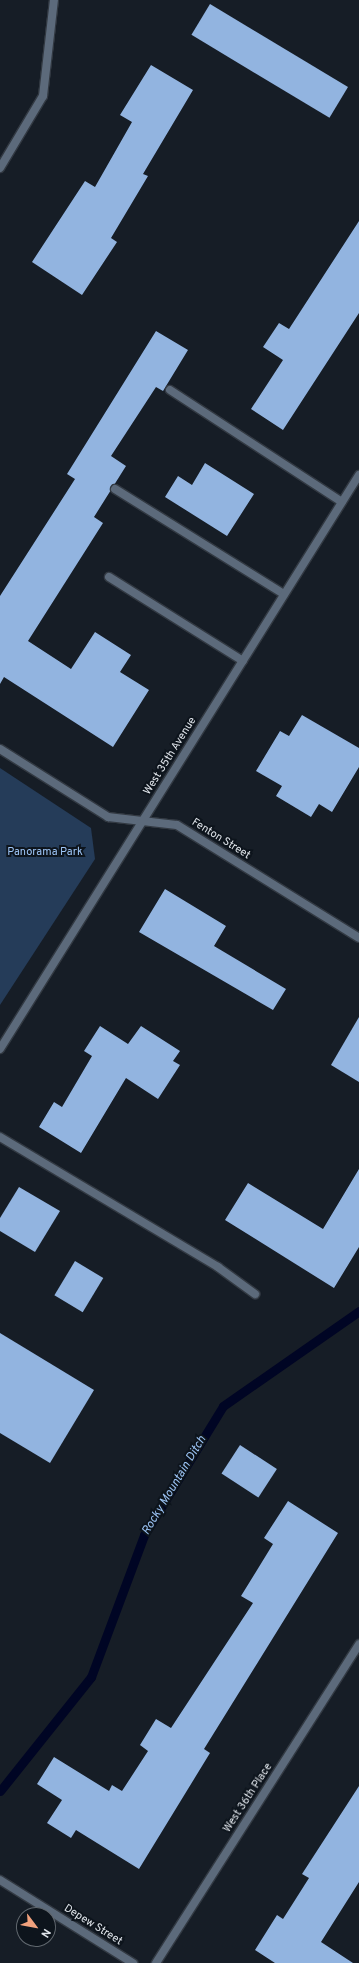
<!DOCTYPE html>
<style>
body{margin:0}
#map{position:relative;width:359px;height:1963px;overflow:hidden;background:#161d26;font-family:Overpass,sans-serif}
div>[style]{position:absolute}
.green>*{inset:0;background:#253c59}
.stream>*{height:9px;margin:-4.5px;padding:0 4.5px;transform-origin:4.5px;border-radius:4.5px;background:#000524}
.building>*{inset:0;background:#92b4e0;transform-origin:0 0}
.roads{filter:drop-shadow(1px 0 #323942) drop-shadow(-1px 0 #323942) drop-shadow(0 1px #323942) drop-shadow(0 -1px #323942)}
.service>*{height:8px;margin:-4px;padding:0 4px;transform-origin:4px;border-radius:4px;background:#5c6a7b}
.minor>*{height:8px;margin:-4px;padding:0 4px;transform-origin:4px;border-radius:4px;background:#5c6a7b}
.tertiary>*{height:8px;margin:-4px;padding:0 4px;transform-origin:4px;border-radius:4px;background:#5c6a7b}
span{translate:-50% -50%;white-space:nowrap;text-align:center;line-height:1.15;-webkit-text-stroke:4px #0d141c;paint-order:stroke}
.street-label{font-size:11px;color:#e0e5eb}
.park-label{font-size:11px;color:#9fc7f9}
.water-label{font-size:12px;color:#9dc5f6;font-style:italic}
.north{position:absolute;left:16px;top:1907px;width:40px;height:40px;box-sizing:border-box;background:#0d141c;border:1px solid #61686f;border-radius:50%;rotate:122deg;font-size:11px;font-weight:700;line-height:16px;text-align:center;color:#e0e5eb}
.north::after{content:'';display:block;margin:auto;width:14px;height:18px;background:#f1a17d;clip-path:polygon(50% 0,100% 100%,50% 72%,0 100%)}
</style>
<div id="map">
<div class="green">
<div style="clip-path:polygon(0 768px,91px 828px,95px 859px,0 1005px)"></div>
</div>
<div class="stream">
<div style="left:0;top:1791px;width:146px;rotate:-51.4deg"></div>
<div style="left:91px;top:1677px;width:152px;rotate:-69.5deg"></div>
<div style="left:144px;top:1535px;width:151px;rotate:-58.5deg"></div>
<div style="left:223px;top:1406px;width:166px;rotate:-34.9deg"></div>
</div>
<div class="building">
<div style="left:210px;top:4px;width:161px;height:36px;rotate:31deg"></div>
<div style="clip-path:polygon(151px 65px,193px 90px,143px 174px,148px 176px,111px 238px,117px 242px,82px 295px,32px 262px,85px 181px,95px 187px,132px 122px,120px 115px)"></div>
<div style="clip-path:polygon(359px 221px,359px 313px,283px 430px,251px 409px,283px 360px,263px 347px,279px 323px,289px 329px)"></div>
<div style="clip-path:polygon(156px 331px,188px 350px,163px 391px,156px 387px,111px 456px,126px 466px,94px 517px,103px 523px,28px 641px,71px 669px,95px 632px,131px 655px,120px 672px,149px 690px,113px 747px,4px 677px,0 684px,0 596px,75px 479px,67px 474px)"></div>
<div style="clip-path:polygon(205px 463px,254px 494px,227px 536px,165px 497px,178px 476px,192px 485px)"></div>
<div style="clip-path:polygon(302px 715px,359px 748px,359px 767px,332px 812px,319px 804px,311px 817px,276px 796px,282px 786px,256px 771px,280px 731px,289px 736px)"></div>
<div style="clip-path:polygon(165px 889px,226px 926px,214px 946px,286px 989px,273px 1010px,139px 932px)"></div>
<div style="clip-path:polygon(359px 1017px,359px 1082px,331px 1065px)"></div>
<div style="clip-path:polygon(100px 1026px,128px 1044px,141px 1026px,180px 1051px,173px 1061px,180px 1065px,158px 1099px,126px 1078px,81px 1153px,39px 1127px,54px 1102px,62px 1107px,92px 1056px,84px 1051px)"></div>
<div style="clip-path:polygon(359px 1169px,359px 1247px,334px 1288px,225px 1220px,248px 1183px,323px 1229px)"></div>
<div style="clip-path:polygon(19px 1187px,60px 1211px,35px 1252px,0 1231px,0 1218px)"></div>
<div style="left:75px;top:1261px;width:33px;height:40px;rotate:31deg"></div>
<div style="clip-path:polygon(0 1333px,94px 1390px,50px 1463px,0 1433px)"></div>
<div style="left:240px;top:1445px;width:44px;height:34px;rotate:33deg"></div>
<div style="clip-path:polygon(288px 1501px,338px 1533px,204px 1749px,210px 1753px,139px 1869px,76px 1830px,71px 1838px,47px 1823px,62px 1800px,37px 1784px,54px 1757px,109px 1791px,112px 1785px,122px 1791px,148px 1751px,140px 1745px,156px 1719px,171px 1728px,253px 1603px,241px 1596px,273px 1544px,264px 1538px)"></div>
<div style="clip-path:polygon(359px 1786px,359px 1882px,321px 1942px,353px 1963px,275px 1963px,255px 1950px,277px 1915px,283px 1919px,309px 1878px,302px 1874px)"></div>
</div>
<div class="roads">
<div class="service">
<div style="left:170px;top:390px;width:205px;rotate:33.1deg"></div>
<div style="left:115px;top:489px;width:199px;rotate:31.9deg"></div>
<div style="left:109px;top:577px;width:158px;rotate:32.1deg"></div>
<div style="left:0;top:1137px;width:254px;rotate:30.8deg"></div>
<div style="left:218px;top:1267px;width:46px;rotate:36.1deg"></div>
</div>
<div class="minor">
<div style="left:0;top:168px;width:84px;rotate:-59.2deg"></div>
<div style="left:43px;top:96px;width:97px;rotate:-83.5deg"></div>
<div style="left:0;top:749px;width:128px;rotate:32.2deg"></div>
<div style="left:108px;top:817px;width:69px;rotate:6.6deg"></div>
<div style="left:177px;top:825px;width:214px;rotate:31.8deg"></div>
<div style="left:0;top:1880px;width:157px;rotate:32deg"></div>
<div style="left:156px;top:1963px;width:378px;rotate:-57.5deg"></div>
</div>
<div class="tertiary">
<div style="left:0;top:1049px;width:677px;rotate:-57.98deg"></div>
</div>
</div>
<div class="street-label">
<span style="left:170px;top:756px;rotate:-58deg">West 35th Avenue</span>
<span style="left:221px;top:839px;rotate:32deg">Fenton Street</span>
<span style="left:248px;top:1798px;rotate:-57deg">West 36th Place</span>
<span style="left:93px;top:1925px;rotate:32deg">Depew Street</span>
</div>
<div class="park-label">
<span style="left:45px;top:852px">Panorama Park</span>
</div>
<div class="water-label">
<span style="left:175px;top:1486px;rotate:-59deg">Rocky Mountain Ditch</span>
</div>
<div class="north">N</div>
</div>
